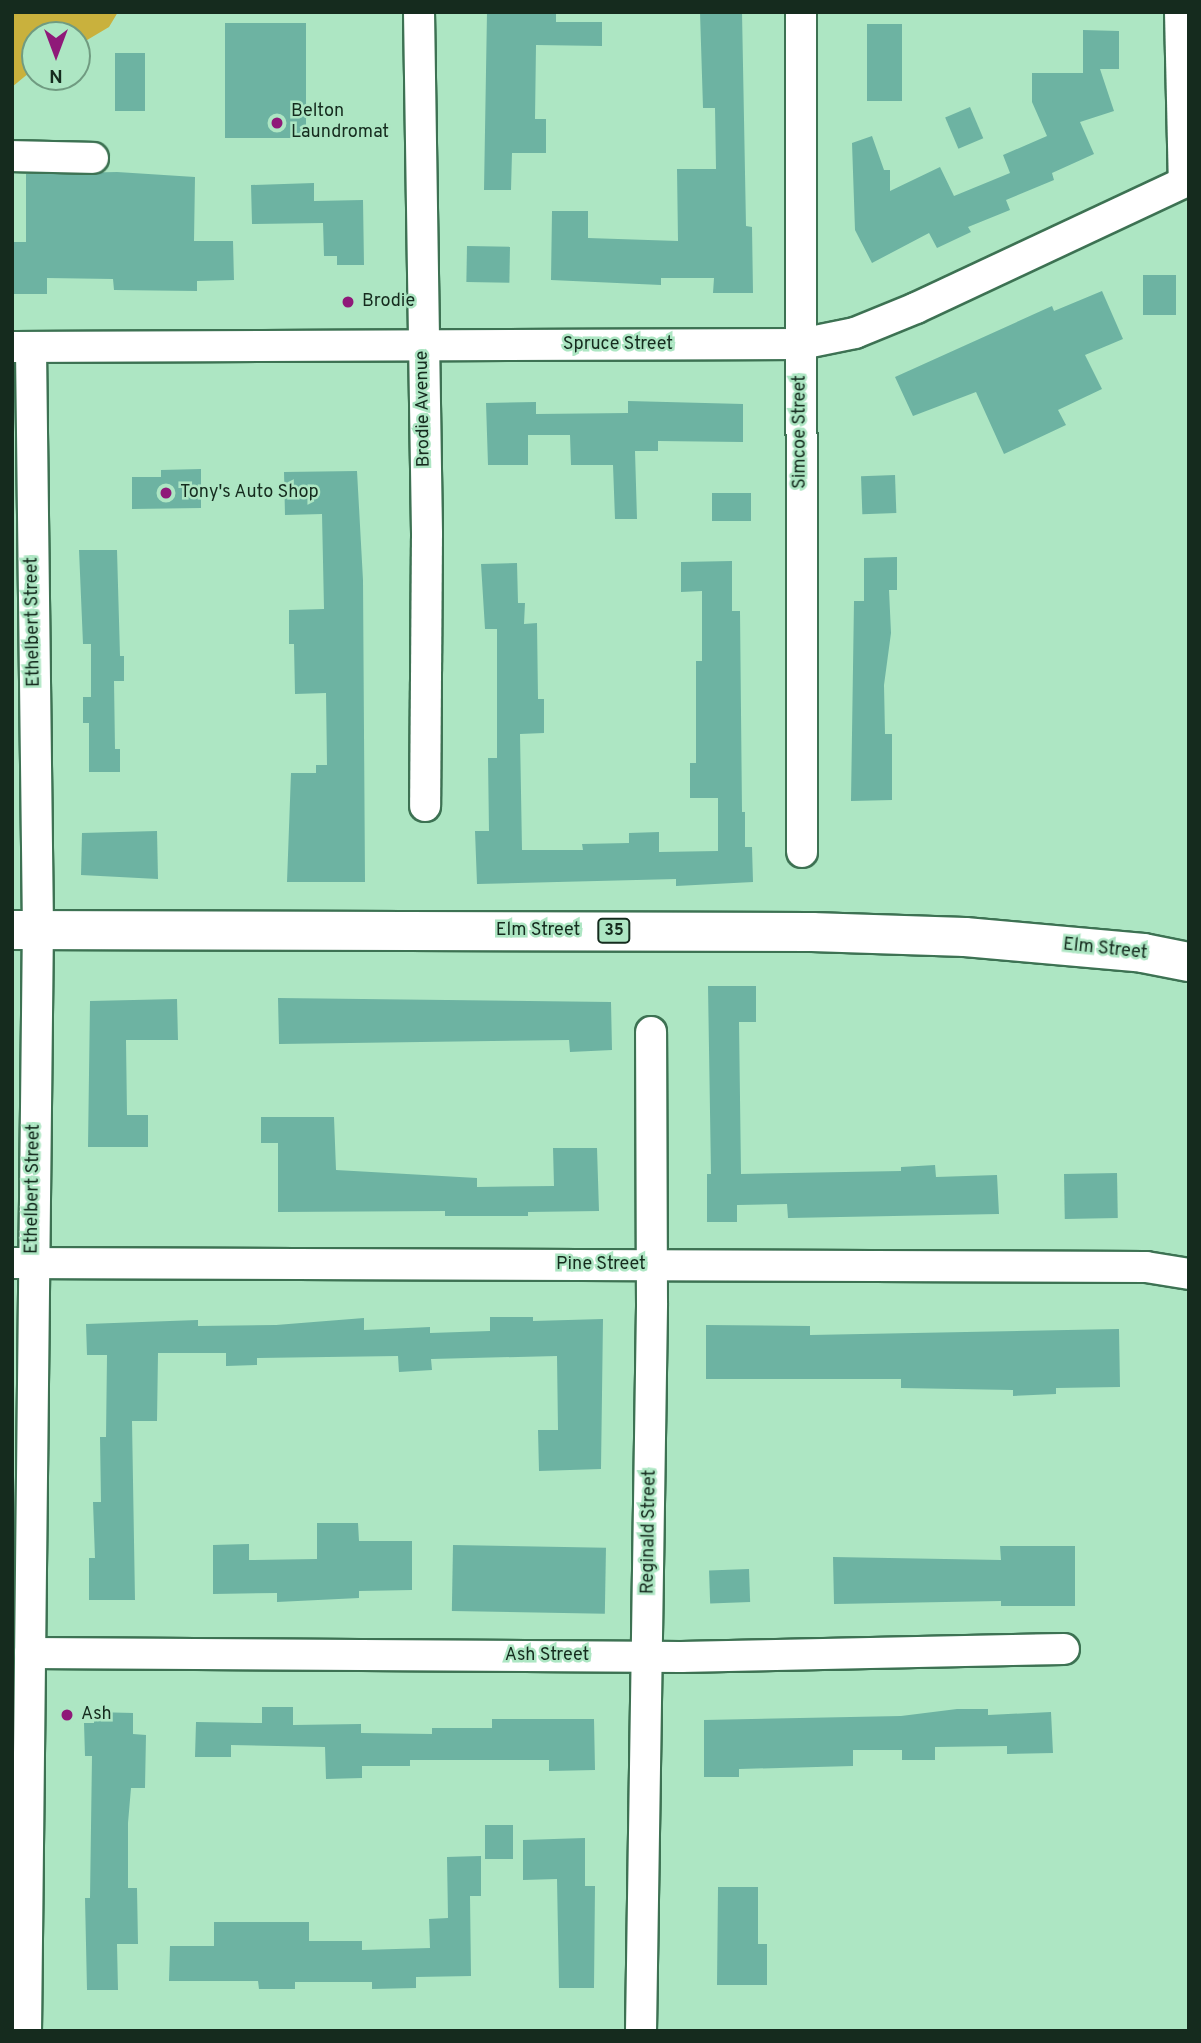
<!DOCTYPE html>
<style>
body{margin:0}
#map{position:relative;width:1201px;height:2043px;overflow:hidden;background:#ade6c3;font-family:Overpass,sans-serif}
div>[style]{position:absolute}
.green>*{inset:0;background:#c9b13d}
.building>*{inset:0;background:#6db3a2;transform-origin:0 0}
.roads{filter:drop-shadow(2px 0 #3d7253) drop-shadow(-2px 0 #3d7253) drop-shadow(0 2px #3d7253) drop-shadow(0 -2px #3d7253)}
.minor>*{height:30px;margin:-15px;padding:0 15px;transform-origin:15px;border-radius:15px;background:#fff}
.major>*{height:38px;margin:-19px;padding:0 19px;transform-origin:19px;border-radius:19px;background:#fff}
.dots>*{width:19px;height:19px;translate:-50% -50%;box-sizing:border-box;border:4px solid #ade6c3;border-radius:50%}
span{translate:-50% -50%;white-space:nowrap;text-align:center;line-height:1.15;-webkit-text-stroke:5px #ade6c3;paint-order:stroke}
.shield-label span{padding:2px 5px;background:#ade6c3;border:2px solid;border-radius:5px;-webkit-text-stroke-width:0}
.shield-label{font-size:16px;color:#152b1e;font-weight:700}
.poi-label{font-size:18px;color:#152b1e}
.left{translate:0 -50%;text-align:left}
.street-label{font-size:18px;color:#152b1e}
.frame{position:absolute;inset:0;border:14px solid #152b1e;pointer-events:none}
.north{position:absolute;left:21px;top:21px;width:70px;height:70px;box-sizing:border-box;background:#ade6c3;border:2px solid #709b81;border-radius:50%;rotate:180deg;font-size:19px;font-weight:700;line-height:28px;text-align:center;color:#152b1e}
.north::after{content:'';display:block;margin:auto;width:24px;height:32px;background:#8f1979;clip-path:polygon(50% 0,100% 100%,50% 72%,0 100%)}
</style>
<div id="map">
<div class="green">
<div style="clip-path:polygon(12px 12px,118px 12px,109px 27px,77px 46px,77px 35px,35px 35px,35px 68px,12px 87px)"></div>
</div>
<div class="building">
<div style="clip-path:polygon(487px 12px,556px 12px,556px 22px,602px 22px,602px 46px,536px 45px,535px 119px,546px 119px,546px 153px,512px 153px,511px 190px,484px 190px)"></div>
<div style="clip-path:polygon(700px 12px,742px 12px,746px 226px,752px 227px,753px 293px,713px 293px,714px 278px,661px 278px,661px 285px,551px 280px,552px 211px,588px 211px,588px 238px,678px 241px,677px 169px,716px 169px,715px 108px,703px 108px)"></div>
<div style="left:306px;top:23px;width:115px;height:81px;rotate:90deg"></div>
<div style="left:867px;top:24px;width:35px;height:77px"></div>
<div style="clip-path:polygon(1083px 30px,1119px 31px,1119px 69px,1100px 69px,1114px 111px,1080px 122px,1094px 154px,1052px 173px,1054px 180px,1006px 200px,1010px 210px,968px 227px,971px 232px,937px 248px,929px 233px,872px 263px,855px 230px,852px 143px,872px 136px,884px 170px,890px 170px,890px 191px,940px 167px,954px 196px,1010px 173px,1003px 155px,1047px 136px,1032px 102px,1032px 73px,1083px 73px)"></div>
<div style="left:115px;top:53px;width:30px;height:58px"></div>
<div style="left:970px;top:107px;width:34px;height:27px;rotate:67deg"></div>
<div style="clip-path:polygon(117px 172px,195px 177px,194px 241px,233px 241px,234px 280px,197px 281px,197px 291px,114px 290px,113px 279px,47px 278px,47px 294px,13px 294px,12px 242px,26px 242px,26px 174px)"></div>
<div style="clip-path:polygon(314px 183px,314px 201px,363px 200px,364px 265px,337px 265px,337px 256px,324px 256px,323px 223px,252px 224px,251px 185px)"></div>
<div style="left:467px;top:246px;width:43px;height:36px;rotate:1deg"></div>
<div style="left:1143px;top:275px;width:33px;height:40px"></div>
<div style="clip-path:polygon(1102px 291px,1123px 339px,1085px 355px,1102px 389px,1058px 410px,1066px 425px,1004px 454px,976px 392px,913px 416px,895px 377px,1052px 306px,1054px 311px)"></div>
<div style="clip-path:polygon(628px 401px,743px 404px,743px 442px,658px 441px,658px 451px,635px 451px,637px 519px,615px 519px,613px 465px,571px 465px,570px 435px,528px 435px,528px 465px,488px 465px,486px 403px,536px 402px,536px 414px,628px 413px)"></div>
<div style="clip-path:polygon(201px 469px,201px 508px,132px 509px,132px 477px,161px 477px,161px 470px)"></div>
<div style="clip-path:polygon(357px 471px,363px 580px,365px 882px,287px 882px,291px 773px,316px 773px,316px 765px,327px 765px,326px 693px,295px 694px,294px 644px,289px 644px,289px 610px,324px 609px,322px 514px,285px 515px,284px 472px)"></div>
<div style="left:895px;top:475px;width:38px;height:34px;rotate:88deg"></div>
<div style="left:751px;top:493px;width:28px;height:39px;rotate:90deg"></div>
<div style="clip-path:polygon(79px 550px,117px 550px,120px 656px,124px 656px,124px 681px,114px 681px,115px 749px,120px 749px,120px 772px,89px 772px,89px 723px,83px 723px,83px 697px,91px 697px,91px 644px,83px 644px)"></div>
<div style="clip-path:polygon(897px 557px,897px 590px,889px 590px,891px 633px,884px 685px,885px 734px,892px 734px,892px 800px,851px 801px,854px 601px,864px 601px,864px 558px)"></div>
<div style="clip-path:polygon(732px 561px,732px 611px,740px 611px,742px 812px,745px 812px,745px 847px,752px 847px,753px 882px,676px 886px,676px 879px,477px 884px,475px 831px,489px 831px,488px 758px,497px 758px,497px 629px,485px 629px,481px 564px,517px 563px,518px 603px,525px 603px,524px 624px,537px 623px,538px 699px,544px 699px,544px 733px,520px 734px,522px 850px,583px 850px,582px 844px,629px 843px,629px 833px,659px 832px,659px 852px,718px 851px,718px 798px,690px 798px,690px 763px,696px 763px,696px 661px,702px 661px,702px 591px,681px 592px,681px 562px)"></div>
<div style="clip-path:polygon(157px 831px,158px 879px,81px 875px,82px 833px)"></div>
<div style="clip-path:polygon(708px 986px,756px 986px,756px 1022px,739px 1022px,741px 1174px,901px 1171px,901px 1167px,935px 1165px,936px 1177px,997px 1175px,999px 1214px,788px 1218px,787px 1204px,737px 1205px,737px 1222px,707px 1222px,707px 1174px,711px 1174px)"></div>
<div style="clip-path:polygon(278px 998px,611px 1002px,612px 1050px,570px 1052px,569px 1040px,279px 1044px)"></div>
<div style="clip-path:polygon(177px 999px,178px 1040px,126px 1040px,127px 1115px,148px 1115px,148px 1147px,88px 1147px,90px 1001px)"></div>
<div style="clip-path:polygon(261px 1117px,334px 1117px,336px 1170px,477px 1178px,477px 1187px,554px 1186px,553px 1148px,597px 1148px,599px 1211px,528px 1212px,528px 1216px,445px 1216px,445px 1211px,278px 1212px,278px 1143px,261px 1143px)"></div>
<div style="left:1117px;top:1173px;width:45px;height:53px;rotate:89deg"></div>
<div style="clip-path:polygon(490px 1317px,533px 1317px,533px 1321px,603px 1319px,601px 1469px,539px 1471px,538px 1430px,558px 1430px,557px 1356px,431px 1359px,432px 1370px,399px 1372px,398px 1356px,257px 1358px,257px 1365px,226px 1366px,226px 1353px,158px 1353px,157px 1421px,132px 1421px,135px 1600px,89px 1600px,89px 1558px,95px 1558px,93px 1502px,101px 1502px,100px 1437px,106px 1437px,107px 1355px,87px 1355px,86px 1324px,198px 1320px,198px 1326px,276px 1325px,364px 1318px,364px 1330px,430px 1327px,430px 1333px,490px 1331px)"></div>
<div style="clip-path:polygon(706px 1325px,810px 1326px,810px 1335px,1119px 1329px,1120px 1387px,1056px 1388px,1056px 1394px,1013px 1396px,1013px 1390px,901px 1388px,901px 1379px,706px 1379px)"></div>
<div style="clip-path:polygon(317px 1523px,358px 1523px,359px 1541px,412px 1541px,412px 1590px,359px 1591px,359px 1598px,277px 1602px,277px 1593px,213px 1594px,213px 1545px,249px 1544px,249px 1560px,317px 1559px)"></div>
<div style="left:453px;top:1545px;width:153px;height:66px;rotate:1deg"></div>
<div style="clip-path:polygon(1000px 1546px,1075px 1546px,1075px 1606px,1001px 1606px,1001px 1601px,834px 1604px,833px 1557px,1001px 1560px)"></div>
<div style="left:749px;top:1569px;width:33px;height:40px;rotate:88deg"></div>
<div style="clip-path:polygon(262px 1707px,293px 1707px,293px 1725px,361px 1724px,361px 1733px,432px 1734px,432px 1728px,492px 1728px,492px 1719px,594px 1719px,595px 1770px,549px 1771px,549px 1760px,410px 1760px,410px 1766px,362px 1766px,362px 1778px,326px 1779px,325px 1747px,231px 1745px,231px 1757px,195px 1757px,196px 1722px,262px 1723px)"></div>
<div style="clip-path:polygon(957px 1709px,988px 1709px,988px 1715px,1051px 1712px,1053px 1753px,1007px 1754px,1007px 1746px,935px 1747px,935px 1760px,902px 1760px,902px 1750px,853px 1750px,853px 1766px,739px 1769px,739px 1777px,704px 1777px,704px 1720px,901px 1716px)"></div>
<div style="clip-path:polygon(94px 1712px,133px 1713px,133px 1734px,146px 1735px,145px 1788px,131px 1788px,128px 1823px,128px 1888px,137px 1888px,138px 1944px,117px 1944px,118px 1990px,87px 1990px,85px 1898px,90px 1898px,92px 1756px,85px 1756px,84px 1723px,94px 1723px)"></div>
<div style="left:485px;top:1825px;width:28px;height:34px"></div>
<div style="clip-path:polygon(585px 1838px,585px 1886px,595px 1886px,594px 1988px,559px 1988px,557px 1879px,523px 1880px,523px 1840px)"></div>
<div style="clip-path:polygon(481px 1856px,481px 1896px,470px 1896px,471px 1976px,416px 1977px,416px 1988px,372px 1989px,372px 1982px,295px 1982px,295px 1989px,259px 1989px,258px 1981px,169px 1981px,170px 1946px,214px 1946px,214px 1922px,309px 1922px,309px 1941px,362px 1941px,362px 1950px,430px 1948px,429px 1919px,448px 1918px,447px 1857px)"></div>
<div style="clip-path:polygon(718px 1887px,758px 1887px,758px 1944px,767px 1944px,767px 1985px,717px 1985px)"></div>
</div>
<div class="roads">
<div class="minor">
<div style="left:419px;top:12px;width:522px;rotate:89.12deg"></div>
<div style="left:427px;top:534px;width:272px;rotate:90.4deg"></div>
<div style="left:801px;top:12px;width:840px;rotate:89.93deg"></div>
<div style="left:1180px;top:12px;width:170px;rotate:88.7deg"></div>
<div style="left:12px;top:156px;width:81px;rotate:1.4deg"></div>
<div style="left:13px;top:347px;width:788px;rotate:-0.22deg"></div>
<div style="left:801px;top:344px;width:55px;rotate:-11.5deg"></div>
<div style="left:855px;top:333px;width:66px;rotate:-22.3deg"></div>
<div style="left:916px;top:308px;width:302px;rotate:-25.1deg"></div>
<div style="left:13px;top:1263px;width:1133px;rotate:0.2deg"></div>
<div style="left:1146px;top:1267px;width:44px;rotate:9.2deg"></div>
<div style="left:30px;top:1653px;width:651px;rotate:0.35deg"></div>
<div style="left:681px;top:1657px;width:383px;rotate:-1.2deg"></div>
<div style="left:26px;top:2031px;width:1101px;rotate:-89.38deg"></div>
<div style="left:38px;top:930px;width:583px;rotate:-90.69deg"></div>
<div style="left:641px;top:2031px;width:728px;rotate:-89.13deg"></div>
<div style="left:652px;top:1303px;width:271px;rotate:-90.2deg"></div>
</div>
<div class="major">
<div style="left:12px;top:930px;width:800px;rotate:0.14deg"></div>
<div style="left:812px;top:932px;width:153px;rotate:1.9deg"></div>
<div style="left:965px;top:937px;width:179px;rotate:5.1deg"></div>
<div style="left:1143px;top:953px;width:47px;rotate:11.1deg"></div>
</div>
</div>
<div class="dots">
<div style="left:277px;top:123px;background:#8f1979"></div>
<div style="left:348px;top:302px;background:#8f1979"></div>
<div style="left:166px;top:493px;background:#8f1979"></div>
<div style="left:67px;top:1715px;background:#8f1979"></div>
</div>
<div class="shield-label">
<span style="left:614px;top:931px">35</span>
</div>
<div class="poi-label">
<span class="left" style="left:291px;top:123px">Belton<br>Laundromat</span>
<span class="left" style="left:362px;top:302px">Brodie</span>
<span class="left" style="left:180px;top:493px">Tony's Auto Shop</span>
<span class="left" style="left:81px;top:1715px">Ash</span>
</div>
<div class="street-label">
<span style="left:618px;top:345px">Spruce Street</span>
<span style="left:424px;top:409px;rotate:-91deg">Brodie Avenue</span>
<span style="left:801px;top:432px;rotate:-90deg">Simcoe Street</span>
<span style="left:34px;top:622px;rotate:-91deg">Ethelbert Street</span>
<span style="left:538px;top:931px">Elm Street</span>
<span style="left:1105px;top:950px;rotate:6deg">Elm Street</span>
<span style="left:34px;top:1189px;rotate:-89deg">Ethelbert Street</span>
<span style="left:601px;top:1265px">Pine Street</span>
<span style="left:650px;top:1532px;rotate:-89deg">Reginald Street</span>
<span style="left:547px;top:1656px">Ash Street</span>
</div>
<div class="frame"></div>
<div class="north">N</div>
</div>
